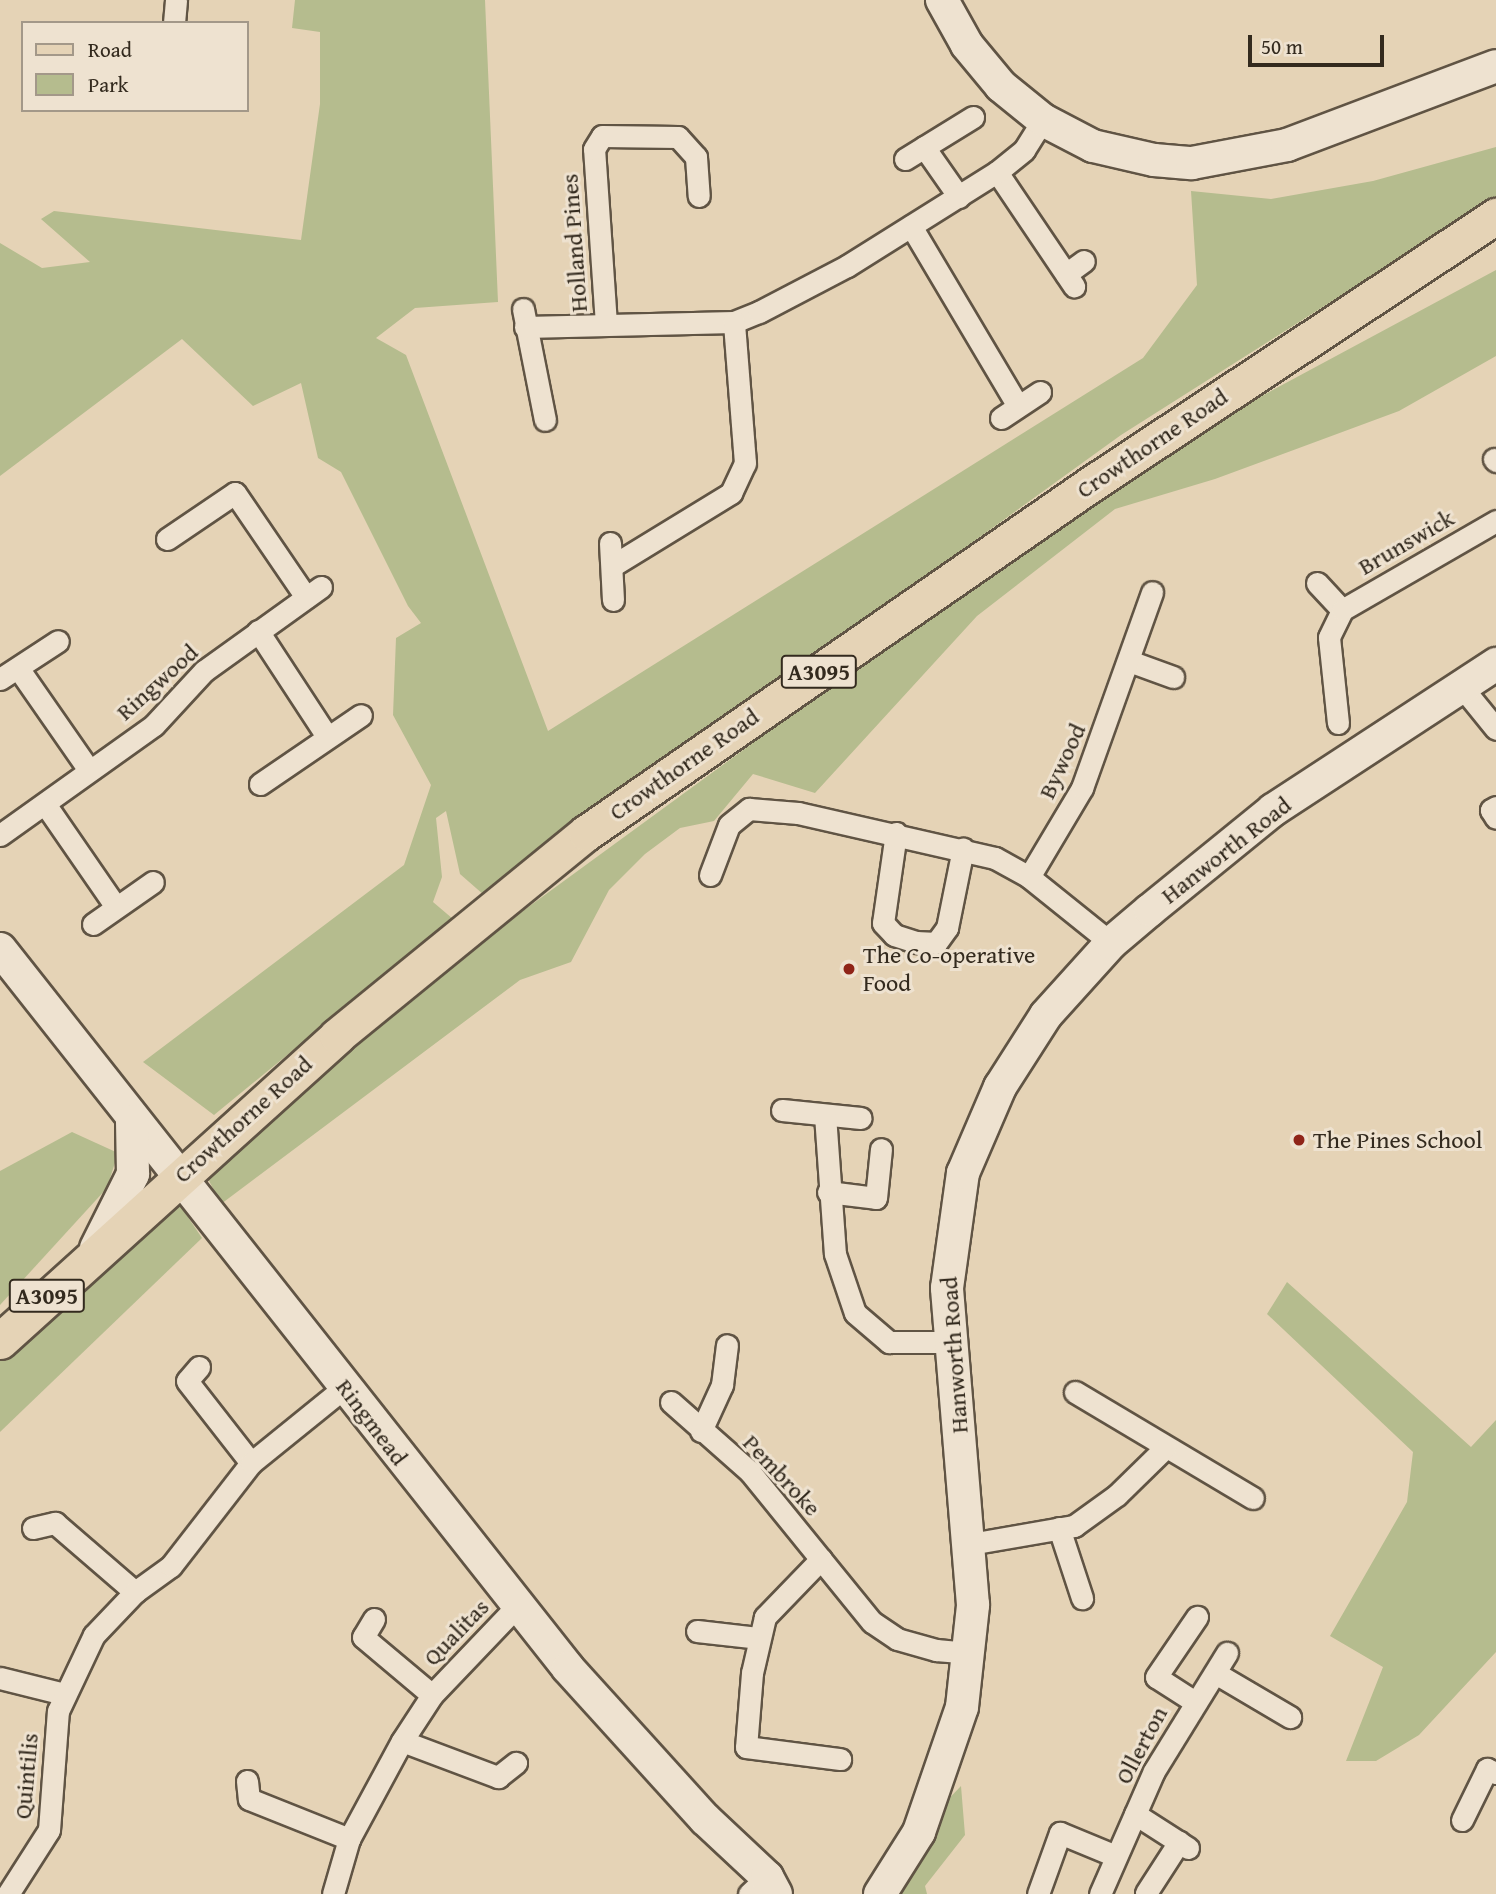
<!DOCTYPE html>
<style>
body{margin:0}
#map{position:relative;width:1496px;height:1894px;overflow:hidden;background:#e5d3b6;font-family:"Gentium Book Plus",serif}
div>[style]{position:absolute}
.green>*{inset:0;background:#b5bc8e}
.roads{filter:drop-shadow(2px 0 #605444) drop-shadow(-2px 0 #605444) drop-shadow(0 2px #605444) drop-shadow(0 -2px #605444)}
.street>*{height:21px;margin:-10.5px;padding:0 10.5px;transform-origin:10.5px;border-radius:10.5px;background:#eee2d0}
.secondary>*{height:32px;margin:-16px;padding:0 16px;transform-origin:16px;border-radius:16px;background:#eee2d0}
.primary>*{height:35px;margin:-17.5px;padding:0 17.5px;transform-origin:17.5px;border-radius:17.5px;background:#e5d3b6}
.dots>*{width:19px;height:19px;translate:-50% -50%;box-sizing:border-box;border:4px solid #eee2d0;border-radius:50%}
span{translate:-50% -50%;white-space:nowrap;text-align:center;line-height:1.15;-webkit-text-stroke:6px #eee2d0;paint-order:stroke}
.shield-label span{padding:2px 5px;background:#eee2d0;border:2px solid;border-radius:5px;-webkit-text-stroke-width:0}
.shield-label{font-size:23px;color:#332a1e;font-weight:700}
.street-label{font-size:24px;color:#332a1e}
.poi-label{font-size:24px;color:#332a1e}
.left{translate:0 -50%;text-align:left}
.legend{position:absolute;left:21px;top:21px;width:228px;height:91px;box-sizing:border-box;background:#eee2d0;border:2px solid #a39889;margin:0;padding:9px 12px;list-style:none;font-size:21px;color:#332a1e}
.legend li{display:flex;align-items:center;gap:14px;height:35px}
.legend b{width:35px;border:2px solid #a39889}
.scale{position:absolute;left:1248px;top:35px;width:136px;height:32px;box-sizing:border-box;border:4px solid #332a1e;border-top:0;padding-left:9px;font-size:21px;line-height:24px;white-space:nowrap;color:#332a1e;-webkit-text-stroke:5px #eee2d0;paint-order:stroke}
</style>
<div id="map">
<div class="green">
<div style="clip-path:polygon(295px 0,485px 0,498px 302px,415px 308px,376px 338px,406px 355px,548px 731px,1143px 358px,1197px 285px,1191px 191px,1271px 199px,1373px 181px,1496px 147px,1496px 203px,1430px 239px,1121px 435px,484px 895px,460px 874px,446px 811px,436px 818px,442px 877px,433px 902px,453px 919px,214px 1115px,143px 1062px,404px 865px,431px 785px,393px 715px,396px 638px,421px 623px,408px 606px,341px 472px,318px 458px,301px 383px,253px 406px,182px 339px,0 476px,0 243px,42px 268px,90px 262px,41px 219px,54px 211px,301px 240px,320px 104px,320px 32px,292px 28px)"></div>
<div style="clip-path:polygon(1496px 270px,1496px 356px,1399px 411px,1215px 479px,1115px 509px,977px 616px,815px 793px,753px 774px,714px 821px,680px 828px,645px 854px,609px 890px,571px 962px,520px 980px,221px 1204px,205px 1173px,325px 1067px,516px 916px,1069px 512px,1258px 398px)"></div>
<div style="clip-path:polygon(72px 1132px,118px 1153px,107px 1188px,0 1305px,0 1171px)"></div>
<div style="clip-path:polygon(171px 1192px,202px 1238px,0 1432px,0 1357px)"></div>
<div style="clip-path:polygon(1287px 1282px,1471px 1447px,1496px 1420px,1496px 1652px,1419px 1735px,1376px 1761px,1346px 1761px,1383px 1667px,1330px 1636px,1407px 1502px,1413px 1452px,1267px 1314px)"></div>
<div style="clip-path:polygon(961px 1786px,965px 1835px,925px 1886px,927px 1894px,890px 1894px,937px 1811px)"></div>
</div>
<div class="roads">
<div class="street">
<div style="left:174px;top:23px;width:23px;rotate:-85deg"></div>
<div style="left:924px;top:147px;width:61px;rotate:55deg"></div>
<div style="left:905px;top:159px;width:80px;rotate:-31.7deg"></div>
<div style="left:997px;top:172px;width:138px;rotate:56deg"></div>
<div style="left:911px;top:226px;width:209px;rotate:59.3deg"></div>
<div style="left:1066px;top:274px;width:22px;rotate:-36deg"></div>
<div style="left:523px;top:309px;width:113px;rotate:78.8deg"></div>
<div style="left:606px;top:324px;width:175px;rotate:-93.9deg"></div>
<div style="left:594px;top:149px;width:15px;rotate:-58deg"></div>
<div style="left:602px;top:136px;width:76px;rotate:0.8deg"></div>
<div style="left:678px;top:137px;width:27px;rotate:48deg"></div>
<div style="left:696px;top:157px;width:39px;rotate:86deg"></div>
<div style="left:525px;top:327px;width:209px;rotate:-1.4deg"></div>
<div style="left:734px;top:322px;width:27px;rotate:-22deg"></div>
<div style="left:759px;top:312px;width:99px;rotate:-27.6deg"></div>
<div style="left:847px;top:266px;width:177px;rotate:-32.1deg"></div>
<div style="left:997px;top:172px;width:35px;rotate:-39deg"></div>
<div style="left:1024px;top:150px;width:36px;rotate:-58deg"></div>
<div style="left:1001px;top:418px;width:47px;rotate:-33.7deg"></div>
<div style="left:1494px;top:459px;width:3px;rotate:45deg"></div>
<div style="left:167px;top:539px;width:82px;rotate:-34.1deg"></div>
<div style="left:235px;top:493px;width:126px;rotate:55.7deg"></div>
<div style="left:610px;top:543px;width:57px;rotate:87deg"></div>
<div style="left:612px;top:566px;width:140px;rotate:-31.5deg"></div>
<div style="left:731px;top:493px;width:33px;rotate:-65deg"></div>
<div style="left:745px;top:463px;width:141px;rotate:-94.5deg"></div>
<div style="left:1317px;top:583px;width:37px;rotate:47deg"></div>
<div style="left:258px;top:631px;width:124px;rotate:56.8deg"></div>
<div style="left:1129px;top:661px;width:47px;rotate:20deg"></div>
<div style="left:18px;top:668px;width:124px;rotate:55.2deg"></div>
<div style="left:0;top:679px;width:69px;rotate:-33.2deg"></div>
<div style="left:1461px;top:686px;width:55px;rotate:50.9deg"></div>
<div style="left:1338px;top:723px;width:86px;rotate:-96deg"></div>
<div style="left:1329px;top:637px;width:30px;rotate:-64deg"></div>
<div style="left:1342px;top:610px;width:178px;rotate:-30deg"></div>
<div style="left:260px;top:784px;width:122px;rotate:-34.3deg"></div>
<div style="left:45px;top:804px;width:125px;rotate:55.4deg"></div>
<div style="left:1496px;top:807px;width:6px;rotate:149deg"></div>
<div style="left:1491px;top:810px;width:9px;rotate:58deg"></div>
<div style="left:896px;top:833px;width:91px;rotate:98.2deg"></div>
<div style="left:883px;top:923px;width:16px;rotate:47deg"></div>
<div style="left:894px;top:935px;width:23px;rotate:18deg"></div>
<div style="left:916px;top:942px;width:20px;rotate:3deg"></div>
<div style="left:936px;top:943px;width:19px;rotate:-54deg"></div>
<div style="left:947px;top:928px;width:81px;rotate:-78.6deg"></div>
<div style="left:0;top:835px;width:189px;rotate:-35.5deg"></div>
<div style="left:154px;top:725px;width:74px;rotate:-47.2deg"></div>
<div style="left:204px;top:671px;width:144px;rotate:-35.7deg"></div>
<div style="left:710px;top:875px;width:53px;rotate:-69.2deg"></div>
<div style="left:729px;top:825px;width:26px;rotate:-39deg"></div>
<div style="left:749px;top:809px;width:49px;rotate:4.7deg"></div>
<div style="left:798px;top:813px;width:202px;rotate:12.9deg"></div>
<div style="left:995px;top:858px;width:39px;rotate:29deg"></div>
<div style="left:1029px;top:877px;width:105px;rotate:38.8deg"></div>
<div style="left:1029px;top:877px;width:104px;rotate:-59.2deg"></div>
<div style="left:1082px;top:788px;width:208px;rotate:-70.3deg"></div>
<div style="left:93px;top:924px;width:73px;rotate:-35deg"></div>
<div style="left:782px;top:1110px;width:79px;rotate:5.8deg"></div>
<div style="left:825px;top:1115px;width:139px;rotate:85.9deg"></div>
<div style="left:835px;top:1254px;width:62px;rotate:71.3deg"></div>
<div style="left:855px;top:1313px;width:45px;rotate:40.5deg"></div>
<div style="left:889px;top:1342px;width:59px"></div>
<div style="left:828px;top:1192px;width:48px;rotate:7.1deg"></div>
<div style="left:876px;top:1198px;width:49px;rotate:-84.2deg"></div>
<div style="left:199px;top:1367px;width:18px;rotate:131deg"></div>
<div style="left:187px;top:1381px;width:104px;rotate:52deg"></div>
<div style="left:1075px;top:1392px;width:207px;rotate:30.8deg"></div>
<div style="left:671px;top:1402px;width:106px;rotate:41.5deg"></div>
<div style="left:750px;top:1472px;width:193px;rotate:50.9deg"></div>
<div style="left:872px;top:1622px;width:30px;rotate:34deg"></div>
<div style="left:897px;top:1639px;width:41px;rotate:15.8deg"></div>
<div style="left:936px;top:1650px;width:33px;rotate:5deg"></div>
<div style="left:701px;top:1431px;width:51px;rotate:-65.5deg"></div>
<div style="left:722px;top:1385px;width:40px;rotate:-82.9deg"></div>
<div style="left:33px;top:1528px;width:23px;rotate:-13deg"></div>
<div style="left:55px;top:1523px;width:106px;rotate:40.8deg"></div>
<div style="left:1059px;top:1528px;width:74px;rotate:71.8deg"></div>
<div style="left:970px;top:1544px;width:106px;rotate:-9.8deg"></div>
<div style="left:1074px;top:1526px;width:53px;rotate:-35.8deg"></div>
<div style="left:1117px;top:1495px;width:67px;rotate:-44.4deg"></div>
<div style="left:821px;top:1559px;width:81px;rotate:134deg"></div>
<div style="left:765px;top:1617px;width:57px;rotate:103.1deg"></div>
<div style="left:752px;top:1673px;width:74px;rotate:94.6deg"></div>
<div style="left:746px;top:1747px;width:95px;rotate:7.3deg"></div>
<div style="left:374px;top:1619px;width:21px;rotate:121deg"></div>
<div style="left:363px;top:1637px;width:90px;rotate:40deg"></div>
<div style="left:697px;top:1631px;width:61px;rotate:6.5deg"></div>
<div style="left:1217px;top:1674px;width:85px;rotate:30.5deg"></div>
<div style="left:0;top:1678px;width:66px;rotate:14deg"></div>
<div style="left:1195px;top:1702px;width:46px;rotate:-147.3deg"></div>
<div style="left:1156px;top:1677px;width:73px;rotate:-55.7deg"></div>
<div style="left:402px;top:1741px;width:103px;rotate:20.6deg"></div>
<div style="left:498px;top:1777px;width:23px;rotate:-38deg"></div>
<div style="left:247px;top:1781px;width:18px;rotate:84deg"></div>
<div style="left:249px;top:1799px;width:108px;rotate:21.8deg"></div>
<div style="left:1135px;top:1814px;width:63px;rotate:32.7deg"></div>
<div style="left:1462px;top:1820px;width:57px;rotate:-63.9deg"></div>
<div style="left:1487px;top:1769px;width:10px;rotate:24deg"></div>
<div style="left:1146px;top:1893px;width:61px;rotate:-57.1deg"></div>
<div style="left:8px;top:1894px;width:76px;rotate:-57.4deg"></div>
<div style="left:49px;top:1830px;width:119px;rotate:-85.7deg"></div>
<div style="left:58px;top:1711px;width:84px;rotate:-64.7deg"></div>
<div style="left:94px;top:1635px;width:59px;rotate:-46.4deg"></div>
<div style="left:135px;top:1592px;width:44px;rotate:-35.8deg"></div>
<div style="left:171px;top:1566px;width:130px;rotate:-52.2deg"></div>
<div style="left:251px;top:1463px;width:121px;rotate:-39deg"></div>
<div style="left:333px;top:1894px;width:57px;rotate:-73.8deg"></div>
<div style="left:349px;top:1839px;width:111px;rotate:-61.6deg"></div>
<div style="left:402px;top:1741px;width:55px;rotate:-56.9deg"></div>
<div style="left:432px;top:1695px;width:124px;rotate:-46.3deg"></div>
<div style="left:749px;top:1894px;width:25px;rotate:-43deg"></div>
<div style="left:1038px;top:1894px;width:65px;rotate:-70.2deg"></div>
<div style="left:1060px;top:1833px;width:57px;rotate:22.5deg"></div>
<div style="left:1100px;top:1894px;width:134px;rotate:-66.3deg"></div>
<div style="left:1154px;top:1771px;width:139px;rotate:-58.3deg"></div>
</div>
<div class="secondary">
<div style="left:942px;top:0;width:51px;rotate:60.9deg"></div>
<div style="left:967px;top:45px;width:53px;rotate:50.3deg"></div>
<div style="left:1001px;top:86px;width:54px;rotate:39deg"></div>
<div style="left:1043px;top:120px;width:56px;rotate:27.5deg"></div>
<div style="left:1093px;top:146px;width:63px;rotate:12.9deg"></div>
<div style="left:1154px;top:160px;width:38px;rotate:5deg"></div>
<div style="left:1192px;top:163px;width:97px;rotate:-10.7deg"></div>
<div style="left:1287px;top:145px;width:223px;rotate:-20.7deg"></div>
<div style="left:0;top:949px;width:916px;rotate:51.69deg"></div>
<div style="left:568px;top:1668px;width:204px;rotate:47.8deg"></div>
<div style="left:705px;top:1819px;width:85px;rotate:43.1deg"></div>
<div style="left:767px;top:1877px;width:19px;rotate:62deg"></div>
<div style="left:96px;top:1248px;width:83px;rotate:-63.4deg"></div>
<div style="left:133px;top:1174px;width:53px;rotate:-91.1deg"></div>
<div style="left:880px;top:1894px;width:73px;rotate:-57.8deg"></div>
<div style="left:919px;top:1832px;width:132px;rotate:-71deg"></div>
<div style="left:962px;top:1707px;width:103px;rotate:-83.8deg"></div>
<div style="left:973px;top:1605px;width:318px;rotate:-94.7deg"></div>
<div style="left:947px;top:1288px;width:116px;rotate:-82.1deg"></div>
<div style="left:963px;top:1173px;width:94px;rotate:-66.7deg"></div>
<div style="left:1000px;top:1087px;width:85px;rotate:-57.4deg"></div>
<div style="left:1046px;top:1015px;width:97px;rotate:-47.9deg"></div>
<div style="left:1111px;top:943px;width:51px;rotate:-40.2deg"></div>
<div style="left:1150px;top:910px;width:159px;rotate:-39.1deg"></div>
<div style="left:1273px;top:810px;width:267px;rotate:-33.2deg"></div>
</div>
<div class="primary">
<div style="left:0;top:1341px;width:455px;rotate:-42.1deg"></div>
<div style="left:337px;top:1036px;width:321px;rotate:-39.2deg"></div>
<div style="left:586px;top:833px;width:614px;rotate:-34.65deg"></div>
<div style="left:1091px;top:484px;width:486px;rotate:-33.5deg"></div>
</div>
</div>
<div class="dots">
<div style="left:849px;top:969px;background:#8f2418"></div>
<div style="left:1299px;top:1140px;background:#8f2418"></div>
</div>
<div class="shield-label">
<span style="left:819px;top:672px">A3095</span>
<span style="left:47px;top:1296px">A3095</span>
</div>
<div class="street-label">
<span style="left:574px;top:243px;rotate:-94deg">Holland Pines</span>
<span style="left:1152px;top:443px;rotate:-34deg">Crowthorne Road</span>
<span style="left:1406px;top:542px;rotate:-30deg">Brunswick</span>
<span style="left:157px;top:682px;rotate:-42deg">Ringwood</span>
<span style="left:1062px;top:761px;rotate:-65deg">Bywood</span>
<span style="left:684px;top:764px;rotate:-35deg">Crowthorne Road</span>
<span style="left:1226px;top:850px;rotate:-38deg">Hanworth Road</span>
<span style="left:243px;top:1119px;rotate:-42deg">Crowthorne Road</span>
<span style="left:954px;top:1355px;rotate:-94deg">Hanworth Road</span>
<span style="left:372px;top:1422px;rotate:53deg">Ringmead</span>
<span style="left:782px;top:1475px;rotate:47deg">Pembroke</span>
<span style="left:456px;top:1632px;rotate:-46deg">Qualitas</span>
<span style="left:1141px;top:1745px;rotate:-62deg">Ollerton</span>
<span style="left:26px;top:1776px;rotate:-85deg">Quintilis</span>
</div>
<div class="poi-label">
<span class="left" style="left:863px;top:969px">The Co-operative<br>Food</span>
<span class="left" style="left:1313px;top:1140px">The Pines School</span>
</div>
<ul class="legend">
<li><b style="height:9px;background:#e5d3b6"></b>Road</li>
<li><b style="height:19px;background:#b5bc8e"></b>Park</li>
</ul>
<div class="scale">50 m</div>
</div>
